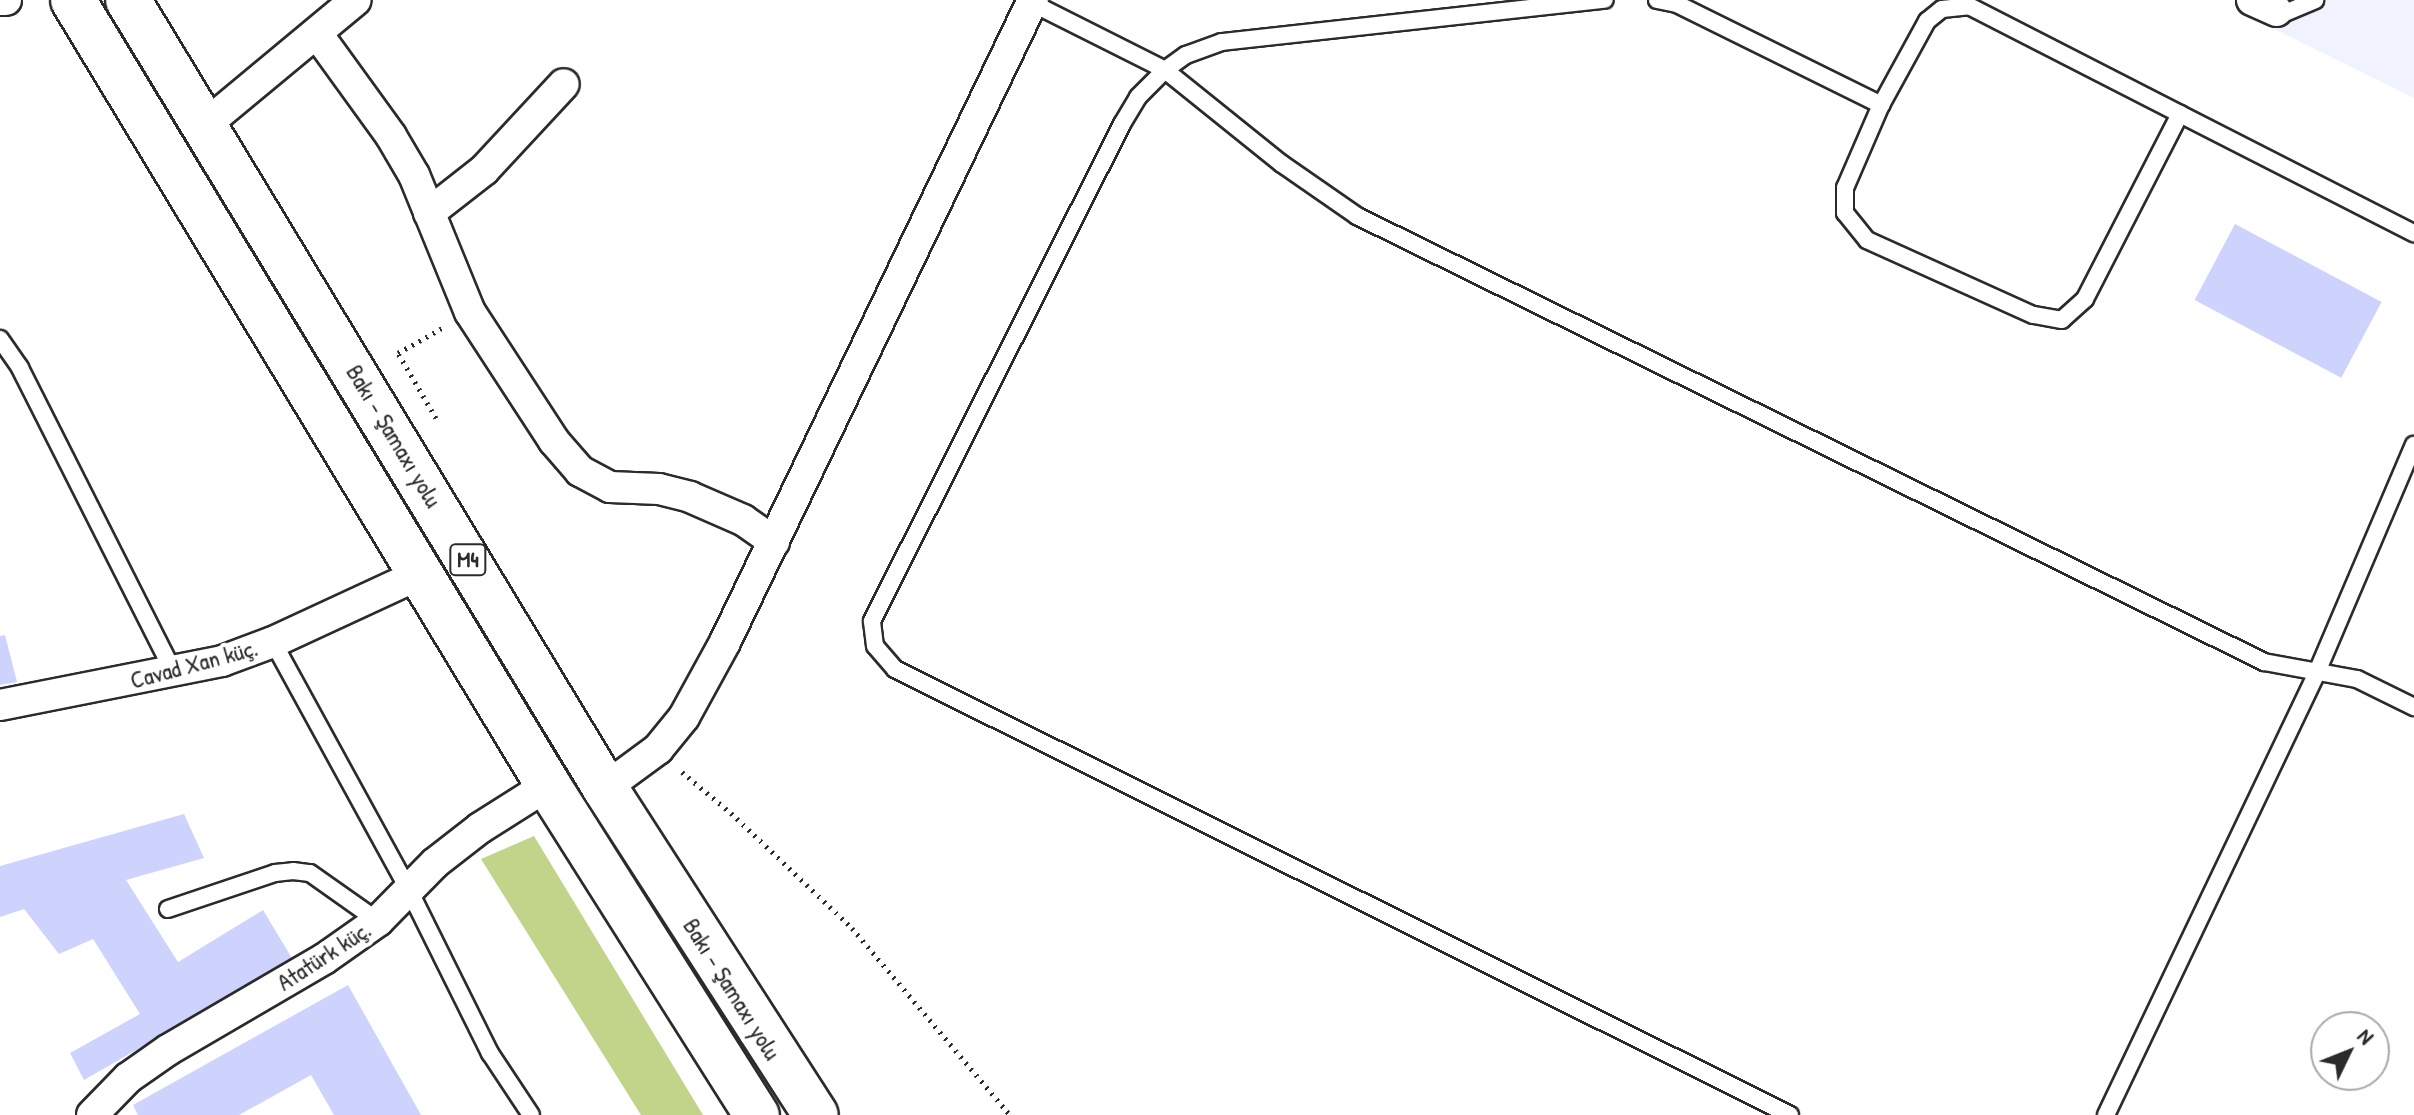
<!DOCTYPE html>
<meta charset="utf-8">
<style>
body{margin:0}
#map{position:relative;width:2414px;height:1115px;overflow:hidden;background:#fff;font-family:"Patrick Hand",sans-serif}
div>[style]{position:absolute}
.built>*{inset:0;background:#f0f2fe}
.green>*{inset:0;background:#c1d489}
.building>*{inset:0;background:#cdd3fc;transform-origin:0 0}
.path>*{height:5px;margin-top:-2.5px;transform-origin:0;background:repeating-linear-gradient(90deg,#2b2b2b 0 2px,transparent 0 8px)}
.roads{filter:drop-shadow(2px 0 #2b2b2b) drop-shadow(-2px 0 #2b2b2b) drop-shadow(0 2px #2b2b2b) drop-shadow(0 -2px #2b2b2b)}
.service>*{height:16px;margin:-8px;padding:0 8px;transform-origin:8px;border-radius:8px;background:#fff}
.minor>*{height:30px;margin:-15px;padding:0 15px;transform-origin:15px;border-radius:15px;background:#fff}
.trunk>*{height:44px;margin:-22px;padding:0 22px;transform-origin:22px;border-radius:22px;background:#fff}
span{translate:-50% -50%;white-space:nowrap;text-align:center;line-height:1.15;-webkit-text-stroke:8px #fff;paint-order:stroke}
.shield-label span{padding:2px 6px;background:#fff;border:2px solid;border-radius:6px;-webkit-text-stroke-width:0}
.shield-label{font-size:22px;color:#2b2b2b;font-weight:700}
.street-label{font-size:24px;color:#2b2b2b}
.north{position:absolute;left:2310px;top:1011px;width:80px;height:80px;box-sizing:border-box;background:#fff;border:2px solid #aaa;border-radius:50%;rotate:47deg;font-size:22px;font-weight:700;line-height:32px;text-align:center;color:#2b2b2b}
.north::after{content:'';display:block;margin:auto;width:28px;height:36px;background:#2b2b2b;clip-path:polygon(50% 0,100% 100%,50% 72%,0 100%)}
</style>
<div id="map">
<div class="built">
<div style="clip-path:polygon(2277px 0,2414px 0,2414px 98px,2266px 25px)"></div>
</div>
<div class="green">
<div style="clip-path:polygon(534px 836px,703px 1115px,641px 1115px,481px 859px)"></div>
</div>
<div class="building">
<div style="left:2235px;top:224px;width:166px;height:86px;rotate:28deg"></div>
<div style="clip-path:polygon(5px 635px,17px 682px,0 685px,0 636px)"></div>
<div style="clip-path:polygon(184px 814px,204px 858px,126px 880px,178px 962px,263px 910px,293px 960px,84px 1080px,70px 1053px,140px 1014px,93px 939px,59px 954px,24px 909px,0 917px,0 866px)"></div>
<div style="clip-path:polygon(348px 985px,421px 1115px,334px 1115px,311px 1075px,239px 1115px,138px 1115px,133px 1105px)"></div>
</div>
<div class="path">
<div style="left:436px;top:418px;width:75px;rotate:-120.3deg"></div>
<div style="left:398px;top:353px;width:51px;rotate:-29.6deg"></div>
<div style="left:682px;top:772px;width:64px;rotate:39.9deg"></div>
<div style="left:731px;top:813px;width:167px;rotate:43.5deg"></div>
<div style="left:852px;top:928px;width:245px;rotate:49.8deg"></div>
</div>
<div class="roads">
<div class="service">
<div style="left:1657px;top:0;width:20px;rotate:11deg"></div>
<div style="left:1677px;top:4px;width:228px;rotate:26.3deg"></div>
<div style="left:1032px;top:3px;width:149px;rotate:26.7deg"></div>
<div style="left:1165px;top:70px;width:26px;rotate:-36deg"></div>
<div style="left:1186px;top:55px;width:38px;rotate:-20deg"></div>
<div style="left:1222px;top:42px;width:385px;rotate:-6.3deg"></div>
<div style="left:2277px;top:11px;width:8px;rotate:14deg"></div>
<div style="left:2285px;top:13px;width:33px;rotate:-23deg"></div>
<div style="left:2180px;top:114px;width:208px;rotate:117.2deg"></div>
<div style="left:2085px;top:299px;width:31px;rotate:138deg"></div>
<div style="left:2062px;top:320px;width:29px;rotate:-170deg"></div>
<div style="left:2033px;top:315px;width:182px;rotate:-155.7deg"></div>
<div style="left:1867px;top:240px;width:35px;rotate:-129deg"></div>
<div style="left:1845px;top:213px;width:25px;rotate:-90deg"></div>
<div style="left:1845px;top:188px;width:90px;rotate:-66.6deg"></div>
<div style="left:1881px;top:105px;width:96px;rotate:-61.3deg"></div>
<div style="left:1927px;top:21px;width:19px;rotate:-39deg"></div>
<div style="left:1942px;top:9px;width:27px;rotate:-6deg"></div>
<div style="left:1969px;top:6px;width:237px;rotate:27.1deg"></div>
<div style="left:2180px;top:114px;width:263px;rotate:27deg"></div>
<div style="left:0;top:339px;width:35px;rotate:55deg"></div>
<div style="left:20px;top:368px;width:342px;rotate:63.2deg"></div>
<div style="left:273px;top:642px;width:285px;rotate:61.3deg"></div>
<div style="left:410px;top:892px;width:180px;rotate:63.6deg"></div>
<div style="left:490px;top:1053px;width:74px;rotate:56.5deg"></div>
<div style="left:168px;top:909px;width:113px;rotate:-18.6deg"></div>
<div style="left:275px;top:873px;width:18px;rotate:-6deg"></div>
<div style="left:293px;top:871px;width:17px;rotate:7deg"></div>
<div style="left:310px;top:873px;width:83px;rotate:35.2deg"></div>
<div style="left:1790px;top:1115px;width:1000px;rotate:-153.51deg"></div>
<div style="left:895px;top:669px;width:30px;rotate:-131deg"></div>
<div style="left:875px;top:646px;width:25px;rotate:-97deg"></div>
<div style="left:872px;top:621px;width:556px;rotate:-63.3deg"></div>
<div style="left:1122px;top:124px;width:31px;rotate:-59deg"></div>
<div style="left:1138px;top:97px;width:38px;rotate:-45deg"></div>
<div style="left:1165px;top:70px;width:150px;rotate:38.8deg"></div>
<div style="left:1282px;top:164px;width:91px;rotate:34.7deg"></div>
<div style="left:1357px;top:216px;width:1011px;rotate:26.18deg"></div>
<div style="left:2264px;top:662px;width:95px;rotate:10.4deg"></div>
<div style="left:2357px;top:679px;width:64px;rotate:26.2deg"></div>
<div style="left:2106px;top:1115px;width:491px;rotate:-64.5deg"></div>
<div style="left:2317px;top:672px;width:247px;rotate:-66.9deg"></div>
</div>
<div class="minor">
<div style="left:0;top:0;width:6px"></div>
<div style="left:2252px;top:0;width:27px;rotate:24deg"></div>
<div style="left:318px;top:35px;width:125px;rotate:54.1deg"></div>
<div style="left:391px;top:136px;width:45px;rotate:59.5deg"></div>
<div style="left:414px;top:175px;width:148px;rotate:67.8deg"></div>
<div style="left:470px;top:312px;width:154px;rotate:56.9deg"></div>
<div style="left:554px;top:441px;width:40px;rotate:49deg"></div>
<div style="left:580px;top:471px;width:34px;rotate:28deg"></div>
<div style="left:610px;top:487px;width:49px;rotate:2.3deg"></div>
<div style="left:659px;top:489px;width:32px;rotate:14deg"></div>
<div style="left:690px;top:497px;width:58px;rotate:23.5deg"></div>
<div style="left:743px;top:520px;width:38px;rotate:35deg"></div>
<div style="left:204px;top:126px;width:197px;rotate:-39.7deg"></div>
<div style="left:429px;top:213px;width:70px;rotate:-38deg"></div>
<div style="left:484px;top:170px;width:117px;rotate:-47.1deg"></div>
<div style="left:0;top:705px;width:226px;rotate:-11.2deg"></div>
<div style="left:222px;top:661px;width:54px;rotate:-20.4deg"></div>
<div style="left:273px;top:642px;width:164px;rotate:-24.8deg"></div>
<div style="left:605px;top:788px;width:66px;rotate:-36.3deg"></div>
<div style="left:658px;top:749px;width:41px;rotate:-50.9deg"></div>
<div style="left:684px;top:717px;width:85px;rotate:-61.3deg"></div>
<div style="left:725px;top:642px;width:712px;rotate:-64.37deg"></div>
<div style="left:92px;top:1115px;width:52px;rotate:-45.8deg"></div>
<div style="left:128px;top:1078px;width:49px;rotate:-35deg"></div>
<div style="left:168px;top:1050px;width:181px;rotate:-30.3deg"></div>
<div style="left:324px;top:959px;width:66px;rotate:-35.1deg"></div>
<div style="left:378px;top:921px;width:81px;rotate:-45.5deg"></div>
<div style="left:435px;top:863px;width:57px;rotate:-37.9deg"></div>
<div style="left:480px;top:828px;width:80px;rotate:-32.3deg"></div>
</div>
<div class="trunk">
<div style="left:73px;top:0;width:918px;rotate:58.82deg"></div>
<div style="left:548px;top:785px;width:391px;rotate:57.7deg"></div>
<div style="left:128px;top:0;width:921px;rotate:58.81deg"></div>
<div style="left:605px;top:788px;width:389px;rotate:57.2deg"></div>
</div>
</div>
<div class="shield-label">
<span style="left:468px;top:560px">M4</span>
</div>
<div class="street-label">
<span style="left:394px;top:436px;rotate:59deg">Bakı - Şamaxı yolu</span>
<span style="left:194px;top:664px;rotate:-15deg">Cavad Xan küç.</span>
<span style="left:324px;top:956px;rotate:-33deg">Atatürk küç.</span>
<span style="left:732px;top:989px;rotate:58deg">Bakı - Şamaxı yolu</span>
</div>
<div class="north">N</div>
</div>
